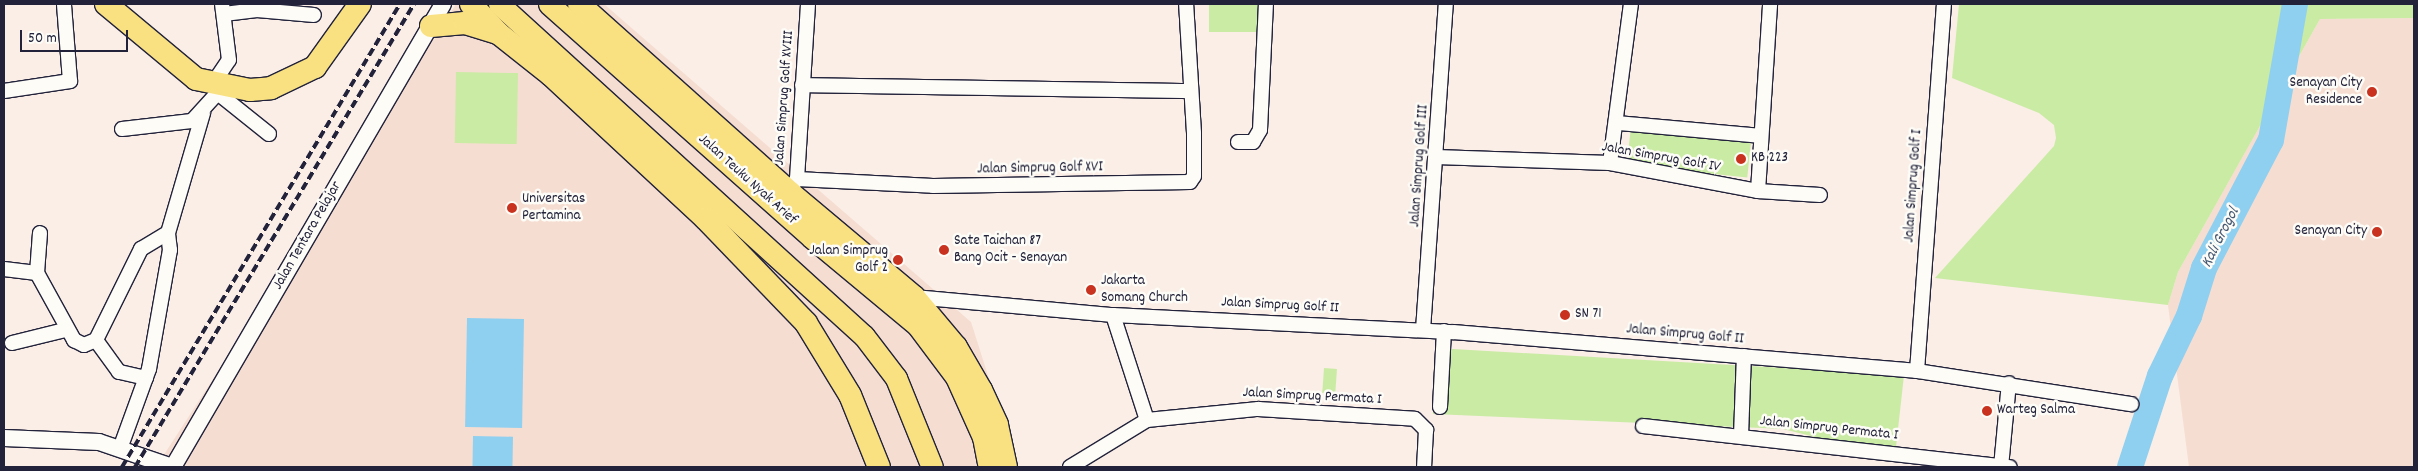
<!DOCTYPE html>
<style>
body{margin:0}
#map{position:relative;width:2418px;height:471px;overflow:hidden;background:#faeee6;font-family:Dekko,sans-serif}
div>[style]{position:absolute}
.built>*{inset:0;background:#f6ddd1}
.green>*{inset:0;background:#caeba4;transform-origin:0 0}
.water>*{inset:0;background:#8fd0f1;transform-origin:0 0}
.river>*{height:26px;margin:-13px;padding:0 13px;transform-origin:13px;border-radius:13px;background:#8fd0f1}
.roads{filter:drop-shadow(1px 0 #22223b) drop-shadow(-1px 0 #22223b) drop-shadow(0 1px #22223b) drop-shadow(0 -1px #22223b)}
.minor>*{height:14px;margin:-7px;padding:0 7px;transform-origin:7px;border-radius:7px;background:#fdfcf7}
.tertiary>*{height:16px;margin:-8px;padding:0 8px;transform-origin:8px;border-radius:8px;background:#fdfcf7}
.primary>*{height:21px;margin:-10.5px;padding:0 10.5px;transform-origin:10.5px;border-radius:10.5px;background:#f9e181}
.trunk>*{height:22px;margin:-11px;padding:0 11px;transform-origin:11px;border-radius:11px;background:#f9e181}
.rail>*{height:4px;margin-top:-2px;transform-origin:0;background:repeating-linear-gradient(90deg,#22223b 0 8px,transparent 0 12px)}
.dots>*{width:14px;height:14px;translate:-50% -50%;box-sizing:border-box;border:2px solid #fdfcf7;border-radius:50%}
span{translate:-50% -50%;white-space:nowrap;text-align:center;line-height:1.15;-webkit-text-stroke:5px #fdfcf7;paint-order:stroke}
.poi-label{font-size:15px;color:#22223b}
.right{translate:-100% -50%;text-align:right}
.left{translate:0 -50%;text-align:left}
.street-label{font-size:15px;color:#22223b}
.water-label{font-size:16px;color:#435672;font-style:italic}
.frame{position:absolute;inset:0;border:5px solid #22223b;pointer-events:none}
.scale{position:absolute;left:20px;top:30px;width:108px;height:22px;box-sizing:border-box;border:2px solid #22223b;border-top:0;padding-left:6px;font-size:15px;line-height:18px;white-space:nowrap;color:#22223b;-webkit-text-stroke:4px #fdfcf7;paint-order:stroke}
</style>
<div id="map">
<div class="built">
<div style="clip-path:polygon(456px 4px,604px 4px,971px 322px,1017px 467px,156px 467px)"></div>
<div style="clip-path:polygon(2414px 18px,2414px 467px,2189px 467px,2168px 305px,2178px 272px,2320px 19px)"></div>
</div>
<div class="green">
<div style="left:1209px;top:4px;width:50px;height:28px"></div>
<div style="clip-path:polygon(1959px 4px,2414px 4px,2414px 18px,2320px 19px,2178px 272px,2168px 305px,1935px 278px,2054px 146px,2056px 138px,2054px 125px,2039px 113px,1952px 78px)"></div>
<div style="left:456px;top:72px;width:62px;height:71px;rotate:1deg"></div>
<div style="left:1631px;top:126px;width:121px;height:39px;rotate:6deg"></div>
<div style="clip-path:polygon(1436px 348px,1904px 375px,1896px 447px,1827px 440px,1783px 429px,1433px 414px)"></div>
<div style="left:1324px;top:368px;width:13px;height:25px;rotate:4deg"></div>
</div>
<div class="water">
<div style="left:467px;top:318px;width:57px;height:109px;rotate:1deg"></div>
<div style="left:473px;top:436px;width:40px;height:31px;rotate:1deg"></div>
</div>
<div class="river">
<div style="left:2130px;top:467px;width:96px;rotate:-71.8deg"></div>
<div style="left:2160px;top:376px;width:67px;rotate:-64.2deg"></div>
<div style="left:2189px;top:316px;width:50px;rotate:-72.6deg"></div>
<div style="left:2204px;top:268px;width:144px;rotate:-62.4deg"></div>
<div style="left:2271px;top:140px;width:138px;rotate:-80deg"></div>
</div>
<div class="roads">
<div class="minor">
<div style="left:224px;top:14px;width:33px;rotate:-7deg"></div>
<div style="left:257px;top:10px;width:57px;rotate:5deg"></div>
<div style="left:212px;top:85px;width:30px;rotate:-56deg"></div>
<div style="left:229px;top:60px;width:56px;rotate:-97.1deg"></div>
<div style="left:802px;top:85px;width:389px;rotate:0.9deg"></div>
<div style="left:4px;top:91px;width:67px;rotate:-8.6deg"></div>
<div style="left:70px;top:81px;width:77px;rotate:-94.5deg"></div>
<div style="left:219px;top:94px;width:64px;rotate:38.7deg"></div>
<div style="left:1618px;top:123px;width:143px;rotate:5.2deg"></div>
<div style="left:122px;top:129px;width:70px;rotate:-6.5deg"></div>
<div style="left:192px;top:121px;width:45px;rotate:-47.7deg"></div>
<div style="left:1238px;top:142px;width:15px"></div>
<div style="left:1253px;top:142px;width:14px;rotate:-60deg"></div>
<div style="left:1260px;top:130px;width:126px;rotate:-87.3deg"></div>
<div style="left:1436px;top:157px;width:174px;rotate:2deg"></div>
<div style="left:1610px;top:163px;width:151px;rotate:10.7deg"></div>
<div style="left:1758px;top:191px;width:62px;rotate:3.7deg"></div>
<div style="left:1610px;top:163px;width:160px;rotate:-82.5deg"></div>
<div style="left:797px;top:179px;width:136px;rotate:2.9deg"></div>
<div style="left:933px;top:186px;width:257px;rotate:-0.9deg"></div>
<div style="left:1190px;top:182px;width:7px;rotate:-56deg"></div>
<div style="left:1194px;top:176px;width:43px;rotate:-90deg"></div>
<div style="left:1194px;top:133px;width:129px;rotate:-93.5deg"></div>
<div style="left:792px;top:186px;width:9px;rotate:-54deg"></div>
<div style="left:797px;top:179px;width:175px;rotate:-86.4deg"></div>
<div style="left:1758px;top:191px;width:187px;rotate:-86.3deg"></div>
<div style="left:4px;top:269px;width:33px;rotate:7deg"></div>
<div style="left:37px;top:273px;width:77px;rotate:61.1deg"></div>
<div style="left:74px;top:340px;width:11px;rotate:27deg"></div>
<div style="left:84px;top:345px;width:13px;rotate:-23deg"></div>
<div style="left:37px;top:273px;width:40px;rotate:-85.7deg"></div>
<div style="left:914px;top:297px;width:200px;rotate:5.2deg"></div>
<div style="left:1113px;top:315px;width:341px;rotate:2.9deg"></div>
<div style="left:1454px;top:332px;width:465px;rotate:4.8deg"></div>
<div style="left:1917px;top:371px;width:217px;rotate:8.8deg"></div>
<div style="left:1113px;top:315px;width:110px;rotate:72.1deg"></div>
<div style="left:1423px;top:330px;width:327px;rotate:-86deg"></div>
<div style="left:12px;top:343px;width:55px;rotate:-13.8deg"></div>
<div style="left:1917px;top:371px;width:368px;rotate:-85.8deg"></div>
<div style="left:146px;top:378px;width:28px;rotate:-167deg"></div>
<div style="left:119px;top:372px;width:39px;rotate:-126deg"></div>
<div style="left:96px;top:340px;width:102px;rotate:-63.7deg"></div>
<div style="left:141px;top:249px;width:31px;rotate:-31deg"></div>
<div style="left:1440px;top:407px;width:76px;rotate:-87deg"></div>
<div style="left:1643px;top:426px;width:369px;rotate:6.4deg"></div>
<div style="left:1741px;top:436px;width:80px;rotate:-87.9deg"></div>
<div style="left:121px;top:446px;width:82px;rotate:-70deg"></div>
<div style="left:149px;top:369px;width:121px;rotate:-80deg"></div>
<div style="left:170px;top:250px;width:17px;rotate:-97deg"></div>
<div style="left:168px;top:233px;width:125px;rotate:-73.7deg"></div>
<div style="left:1070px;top:467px;width:90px;rotate:-31.4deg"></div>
<div style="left:1147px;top:420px;width:112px;rotate:-5.7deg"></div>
<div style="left:1258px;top:409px;width:157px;rotate:3.6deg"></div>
<div style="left:1415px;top:419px;width:16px;rotate:45deg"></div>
<div style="left:1426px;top:430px;width:37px;rotate:93deg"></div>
<div style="left:2001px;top:467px;width:84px;rotate:-84.6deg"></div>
</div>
<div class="tertiary">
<div style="left:4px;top:438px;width:95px;rotate:2.4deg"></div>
<div style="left:99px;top:442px;width:77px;rotate:18.9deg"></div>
<div style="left:173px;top:467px;width:536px;rotate:-59.75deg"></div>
</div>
<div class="primary">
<div style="left:499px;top:4px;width:493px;rotate:42.3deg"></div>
<div style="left:864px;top:336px;width:53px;rotate:52.7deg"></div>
<div style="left:896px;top:378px;width:96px;rotate:68deg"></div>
<div style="left:549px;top:4px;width:351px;rotate:41.6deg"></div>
<div style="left:811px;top:237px;width:138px;rotate:39.7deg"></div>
<div style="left:917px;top:325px;width:65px;rotate:53.1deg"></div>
<div style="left:956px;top:377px;width:66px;rotate:65.8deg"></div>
<div style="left:983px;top:437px;width:31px;rotate:79deg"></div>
</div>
<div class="trunk">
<div style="left:106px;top:4px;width:117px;rotate:39.8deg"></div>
<div style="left:196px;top:79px;width:55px;rotate:11.5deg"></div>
<div style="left:250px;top:90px;width:21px;rotate:-5deg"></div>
<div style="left:271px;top:88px;width:49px;rotate:-25.5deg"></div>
<div style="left:315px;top:67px;width:77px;rotate:-54.5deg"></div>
<div style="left:471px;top:4px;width:40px;rotate:47deg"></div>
<div style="left:498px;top:33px;width:68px;rotate:38.4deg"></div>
<div style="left:551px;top:75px;width:212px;rotate:42.9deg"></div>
<div style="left:706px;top:219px;width:144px;rotate:46.1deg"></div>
<div style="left:806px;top:323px;width:84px;rotate:58.6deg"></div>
<div style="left:850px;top:395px;width:78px;rotate:68.1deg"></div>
<div style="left:579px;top:4px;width:282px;rotate:41.8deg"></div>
<div style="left:789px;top:192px;width:163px;rotate:40deg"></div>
<div style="left:914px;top:297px;width:65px;rotate:50deg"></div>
<div style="left:956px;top:347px;width:50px;rotate:59.8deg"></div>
<div style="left:981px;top:390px;width:38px;rotate:65deg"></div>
<div style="left:997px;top:425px;width:43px;rotate:77.9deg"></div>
<div style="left:431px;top:26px;width:34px;rotate:-5deg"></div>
<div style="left:465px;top:23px;width:34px;rotate:17deg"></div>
</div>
</div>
<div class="rail">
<div style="left:122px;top:467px;width:540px;rotate:-59.02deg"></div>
<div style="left:135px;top:467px;width:541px;rotate:-58.93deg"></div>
</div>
<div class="dots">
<div style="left:2372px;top:92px;background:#c8321e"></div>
<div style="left:1741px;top:159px;background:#c8321e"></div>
<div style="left:512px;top:208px;background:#c8321e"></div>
<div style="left:2377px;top:232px;background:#c8321e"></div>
<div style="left:944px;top:250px;background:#c8321e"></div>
<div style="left:898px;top:260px;background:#c8321e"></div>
<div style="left:1091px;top:290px;background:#c8321e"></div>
<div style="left:1565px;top:315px;background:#c8321e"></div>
<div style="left:1987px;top:411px;background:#c8321e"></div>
</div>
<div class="poi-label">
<span class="right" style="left:2362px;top:92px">Senayan City<br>Residence</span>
<span class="left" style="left:1751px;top:159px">KB 223</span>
<span class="left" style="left:522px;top:208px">Universitas<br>Pertamina</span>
<span class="right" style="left:2367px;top:232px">Senayan City</span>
<span class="left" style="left:954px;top:250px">Sate Taichan 87<br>Bang Ocit - Senayan</span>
<span class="right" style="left:888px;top:260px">Jalan Simprug<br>Golf 2</span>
<span class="left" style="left:1101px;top:290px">Jakarta<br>Somang Church</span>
<span class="left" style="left:1575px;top:315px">SN 71</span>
<span class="left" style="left:1997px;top:411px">Warteg Salma</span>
</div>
<div class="street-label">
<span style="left:785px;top:98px;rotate:-86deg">Jalan Simprug Golf XVIII</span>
<span style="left:1661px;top:158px;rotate:10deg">Jalan Simprug Golf IV</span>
<span style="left:1420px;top:166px;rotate:-86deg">Jalan Simprug Golf III</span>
<span style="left:1040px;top:169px;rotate:-1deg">Jalan Simprug Golf XVI</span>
<span style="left:747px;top:180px;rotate:42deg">Jalan Teuku Nyak Arief</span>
<span style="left:1914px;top:186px;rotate:-86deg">Jalan Simprug Golf I</span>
<span style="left:308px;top:236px;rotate:-60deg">Jalan Tentara Pelajar</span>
<span style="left:1280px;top:306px;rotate:3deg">Jalan Simprug Golf II</span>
<span style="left:1685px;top:335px;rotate:5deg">Jalan Simprug Golf II</span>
<span style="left:1312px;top:397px;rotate:3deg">Jalan Simprug Permata I</span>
<span style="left:1829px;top:429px;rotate:6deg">Jalan Simprug Permata I</span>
</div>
<div class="water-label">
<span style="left:2221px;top:238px;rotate:-63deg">Kali Grogol</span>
</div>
<div class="frame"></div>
<div class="scale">50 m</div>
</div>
